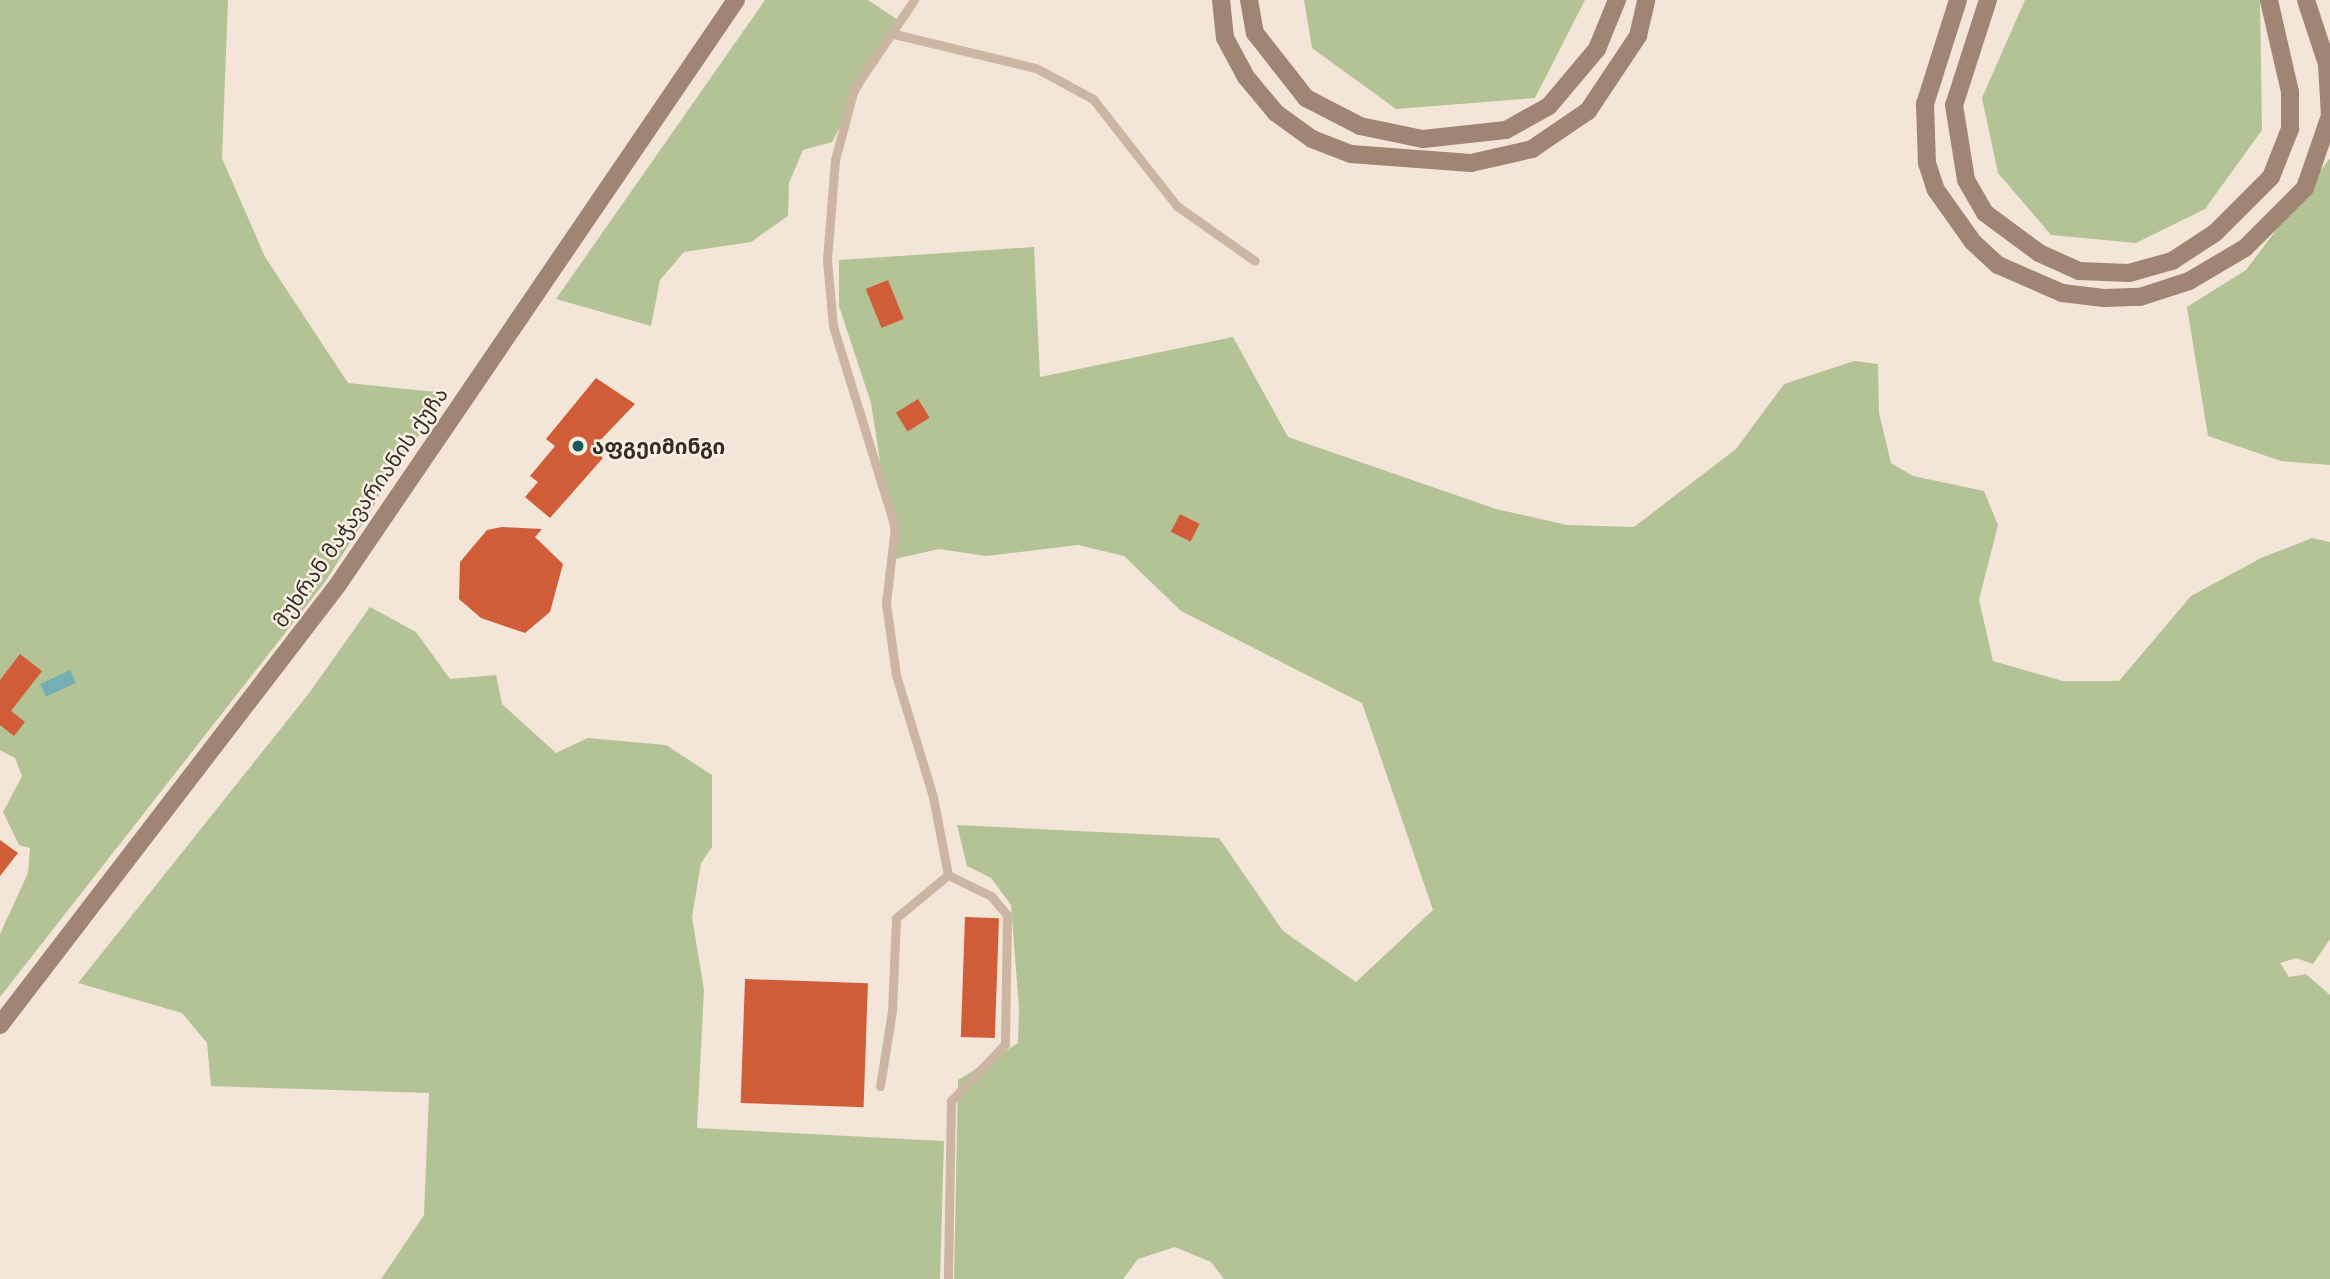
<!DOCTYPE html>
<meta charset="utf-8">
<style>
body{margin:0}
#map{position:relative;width:2330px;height:1279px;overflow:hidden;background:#f3e6d8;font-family:"Noto Sans","Noto Sans Georgian",sans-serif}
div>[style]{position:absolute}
.green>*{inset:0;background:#b4c396}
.water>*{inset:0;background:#74b0b3;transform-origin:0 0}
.building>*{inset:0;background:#d15d38;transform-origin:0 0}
.service>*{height:9px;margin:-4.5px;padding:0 4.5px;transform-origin:4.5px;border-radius:4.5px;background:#ccb6a3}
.secondary>*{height:18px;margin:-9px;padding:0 9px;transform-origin:9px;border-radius:9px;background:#a08474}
.dots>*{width:19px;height:19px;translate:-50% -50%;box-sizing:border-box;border:4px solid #fbf0e4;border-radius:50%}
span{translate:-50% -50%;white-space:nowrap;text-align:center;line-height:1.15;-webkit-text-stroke:5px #fbf0e4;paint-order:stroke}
.poi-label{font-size:21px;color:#362b25;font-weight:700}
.left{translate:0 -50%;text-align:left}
.street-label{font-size:21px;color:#362b25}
</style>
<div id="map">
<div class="green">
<div style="clip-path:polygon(0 0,228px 0,222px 158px,265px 257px,348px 383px,446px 393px,325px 582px,0 997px,0 934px,28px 873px,30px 848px,19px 845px,3px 812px,22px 776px,15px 758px,0 750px)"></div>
<div style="clip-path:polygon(765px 0,868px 0,898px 20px,832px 142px,803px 150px,789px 183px,788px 216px,751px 242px,684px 252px,660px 280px,651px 326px,556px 299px)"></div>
<div style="clip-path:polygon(1304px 0,1585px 0,1535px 98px,1396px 109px,1312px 48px)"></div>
<div style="clip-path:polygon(2025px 0,2260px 0,2262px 130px,2205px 209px,2136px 243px,2051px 235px,1998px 173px,1982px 98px)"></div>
<div style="clip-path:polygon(2330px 158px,2330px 465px,2281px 461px,2208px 436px,2187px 307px,2246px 270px)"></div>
<div style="clip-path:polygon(1034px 247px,1040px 377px,1233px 337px,1288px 437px,1496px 509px,1567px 525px,1634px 527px,1736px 449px,1784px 384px,1854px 361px,1878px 364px,1879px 413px,1891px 463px,1913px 476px,1984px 491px,1998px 525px,1979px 600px,1993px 661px,2063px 681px,2119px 681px,2191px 596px,2261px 558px,2312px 538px,2330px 542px,2330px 939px,2313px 964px,2296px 958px,2280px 963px,2289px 977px,2306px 974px,2330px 995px,2330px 1279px,1224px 1279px,1211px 1262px,1175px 1247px,1138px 1259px,1123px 1279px,954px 1279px,958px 1080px,1018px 1043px,1019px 1009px,1011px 905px,991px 878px,967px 866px,957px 825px,1219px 838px,1283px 931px,1356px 982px,1433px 910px,1362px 703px,1181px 611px,1124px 556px,1078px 545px,986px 556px,939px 549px,895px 559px,871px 403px,839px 306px,839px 260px)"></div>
<div style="clip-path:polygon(370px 607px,416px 632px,450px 679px,496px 675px,502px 704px,556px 753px,588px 738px,666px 745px,712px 775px,712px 847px,701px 863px,692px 917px,704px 990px,697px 1128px,944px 1141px,940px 1279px,381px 1279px,424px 1215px,429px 1093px,211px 1086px,207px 1043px,182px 1013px,78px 983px,310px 692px)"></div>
</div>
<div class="water">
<div style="left:70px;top:670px;width:14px;height:33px;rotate:65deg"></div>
</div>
<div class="building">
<div style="left:888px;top:280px;width:42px;height:24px;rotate:68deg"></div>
<div style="clip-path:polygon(596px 378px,635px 404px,592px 449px,603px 458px,550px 518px,525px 497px,538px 482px,530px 476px,555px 446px,546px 439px)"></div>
<div style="left:918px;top:399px;width:22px;height:26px;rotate:58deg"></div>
<div style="left:1180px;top:514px;width:22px;height:20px;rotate:27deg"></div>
<div style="clip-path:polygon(502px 527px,542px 529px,535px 537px,563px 564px,550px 612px,525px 633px,481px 618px,459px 599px,460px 562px,487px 530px)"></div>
<div style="clip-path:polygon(20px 654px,42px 671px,11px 711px,25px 722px,14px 736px,0 725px,0 680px)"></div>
<div style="clip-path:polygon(0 840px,18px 853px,0 876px)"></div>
<div style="left:965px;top:917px;width:34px;height:120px;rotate:2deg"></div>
<div style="left:745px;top:979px;width:123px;height:124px;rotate:2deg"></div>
</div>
<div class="service">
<div style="left:914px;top:0;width:107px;rotate:124deg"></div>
<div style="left:854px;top:89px;width:73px;rotate:105deg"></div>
<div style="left:835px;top:160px;width:100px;rotate:94.6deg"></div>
<div style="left:827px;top:260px;width:66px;rotate:84.8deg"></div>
<div style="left:833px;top:326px;width:210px;rotate:72.9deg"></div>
<div style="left:895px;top:527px;width:77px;rotate:96.8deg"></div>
<div style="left:886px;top:603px;width:73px;rotate:82.1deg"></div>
<div style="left:896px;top:675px;width:127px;rotate:73.1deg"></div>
<div style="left:933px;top:797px;width:79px;rotate:79.1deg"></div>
<div style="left:894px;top:34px;width:146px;rotate:13.5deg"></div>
<div style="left:1036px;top:68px;width:65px;rotate:28.5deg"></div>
<div style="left:1093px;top:99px;width:136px;rotate:51.9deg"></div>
<div style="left:1177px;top:206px;width:95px;rotate:35.2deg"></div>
<div style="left:948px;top:875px;width:48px;rotate:26deg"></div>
<div style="left:991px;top:896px;width:25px;rotate:50deg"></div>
<div style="left:1007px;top:915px;width:129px;rotate:90.9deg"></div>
<div style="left:1005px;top:1044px;width:79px;rotate:133.5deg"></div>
<div style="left:951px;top:1101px;width:178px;rotate:91deg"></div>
<div style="left:880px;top:1086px;width:76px;rotate:-80.9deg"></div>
<div style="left:892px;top:1011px;width:93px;rotate:-87.5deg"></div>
<div style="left:896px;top:918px;width:67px;rotate:-39.6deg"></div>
</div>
<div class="secondary">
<div style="left:1221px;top:0;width:38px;rotate:84deg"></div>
<div style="left:1225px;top:38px;width:44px;rotate:61.7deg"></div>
<div style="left:1246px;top:77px;width:47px;rotate:50.2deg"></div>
<div style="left:1276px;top:113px;width:44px;rotate:35.8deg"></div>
<div style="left:1312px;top:139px;width:42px;rotate:21deg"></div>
<div style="left:1351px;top:154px;width:120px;rotate:4.3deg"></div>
<div style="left:1471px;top:163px;width:63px;rotate:-12.9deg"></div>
<div style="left:1532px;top:149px;width:68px;rotate:-34.2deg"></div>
<div style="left:1588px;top:111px;width:90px;rotate:-56.3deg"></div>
<div style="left:1638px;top:36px;width:37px;rotate:-77deg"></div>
<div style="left:1249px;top:0;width:34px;rotate:80deg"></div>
<div style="left:1255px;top:33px;width:83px;rotate:51.9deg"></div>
<div style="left:1306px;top:98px;width:61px;rotate:27.4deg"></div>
<div style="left:1360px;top:126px;width:64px;rotate:11.7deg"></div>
<div style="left:1423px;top:139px;width:83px;rotate:-6.2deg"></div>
<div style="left:1506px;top:130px;width:49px;rotate:-29.2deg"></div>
<div style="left:1549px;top:106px;width:75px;rotate:-49.9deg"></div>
<div style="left:1597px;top:49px;width:53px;rotate:-67.8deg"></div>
<div style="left:1958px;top:0;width:109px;rotate:107.6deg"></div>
<div style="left:1925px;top:104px;width:59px;rotate:88.1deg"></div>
<div style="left:1927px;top:163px;width:28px;rotate:72deg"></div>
<div style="left:1936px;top:190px;width:64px;rotate:54.6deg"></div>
<div style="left:1973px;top:242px;width:34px;rotate:43deg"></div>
<div style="left:1998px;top:265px;width:70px;rotate:23.6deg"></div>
<div style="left:2062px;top:293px;width:42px;rotate:6.8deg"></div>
<div style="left:2104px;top:298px;width:36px;rotate:-2deg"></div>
<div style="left:2140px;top:297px;width:52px;rotate:-18.1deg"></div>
<div style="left:2189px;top:281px;width:65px;rotate:-30.5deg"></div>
<div style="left:2245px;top:248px;width:85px;rotate:-45deg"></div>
<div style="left:2305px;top:188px;width:76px;rotate:-70.9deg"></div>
<div style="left:2330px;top:116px;width:52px;rotate:-93.3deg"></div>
<div style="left:2327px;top:64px;width:67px;rotate:-108.2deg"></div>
<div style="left:1988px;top:0;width:110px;rotate:107.9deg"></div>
<div style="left:1954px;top:105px;width:76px;rotate:80.9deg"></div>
<div style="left:1966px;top:180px;width:38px;rotate:60deg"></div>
<div style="left:1985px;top:213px;width:67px;rotate:36.5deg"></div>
<div style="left:2039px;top:253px;width:44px;rotate:24.2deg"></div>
<div style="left:2079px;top:271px;width:50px;rotate:2.3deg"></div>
<div style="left:2129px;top:273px;width:45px;rotate:-15.6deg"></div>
<div style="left:2172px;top:261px;width:51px;rotate:-33.1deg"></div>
<div style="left:2215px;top:233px;width:79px;rotate:-45deg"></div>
<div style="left:2271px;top:177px;width:52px;rotate:-68.4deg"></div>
<div style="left:2290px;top:129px;width:37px;rotate:-90deg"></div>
<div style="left:2290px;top:92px;width:94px;rotate:-102.9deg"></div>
<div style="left:0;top:1025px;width:553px;rotate:-52.49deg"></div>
<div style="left:337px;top:586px;width:709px;rotate:-55.75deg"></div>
</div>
<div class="dots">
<div style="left:578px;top:446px;background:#18575b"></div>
</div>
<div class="poi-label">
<span class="left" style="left:592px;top:446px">აფგეიმინგი</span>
</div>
<div class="street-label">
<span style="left:360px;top:507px;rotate:-55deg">მუხრან მაჭავარიანის ქუჩა</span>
</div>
</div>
